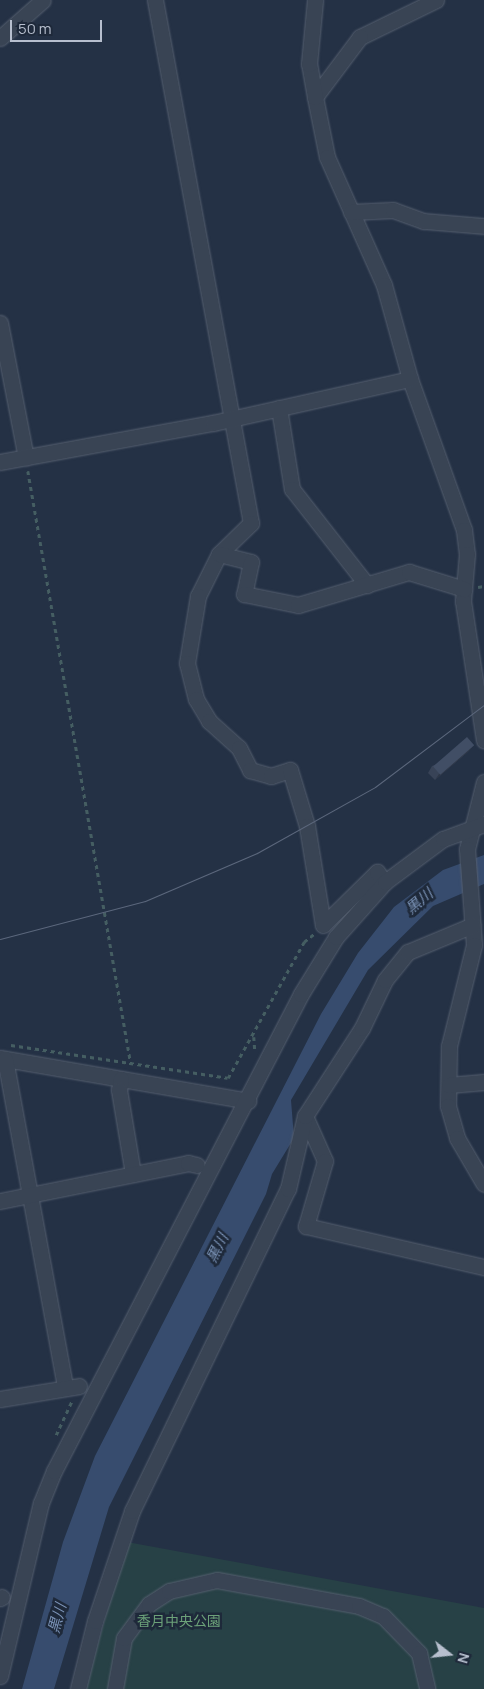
<!DOCTYPE html>
<meta charset="utf-8">
<style>
body{margin:0}
#map{position:relative;width:484px;height:1689px;overflow:hidden;background:#243145;font-family:Manrope,"Noto Sans JP",sans-serif}
div>[style]{position:absolute}
.green>*{inset:0;background:#274146}
.water>*{inset:0;background:#374c6e}
.path>*{height:2.5px;margin-top:-1.25px;transform-origin:0;background:repeating-linear-gradient(90deg,#455e62 0 4px,transparent 0 8px)}
.roads{filter:drop-shadow(0 0 1px #555f6f) drop-shadow(0 0 1px #555f6f)}
.minor>*{height:15px;margin:-7.5px;padding:0 7.5px;transform-origin:7.5px;border-radius:7.5px;background:#394454}
.tram>*{height:1px;margin:-0.5px;padding:0 0.5px;transform-origin:0.5px;border-radius:0.5px;background:#5b677c}
.wall>*{inset:0;background:#384357}
.shaded-wall>*{inset:0;background:#2e3747}
.building>*{inset:0;background:#414e65;transform-origin:0 0}
span{translate:-50% -50%;white-space:nowrap;text-align:center;line-height:1.15;-webkit-text-stroke:5px #1e293a;paint-order:stroke}
.park-label{font-size:14px;color:#6ca179}
.water-label{font-size:15px;color:#7c94b8;font-style:italic}
.north{position:absolute;left:424px;top:1629px;width:50px;height:50px;-webkit-text-stroke:4px #1e293a;paint-order:stroke;rotate:106deg;font-size:14px;font-weight:700;line-height:20px;text-align:center;color:#b7bfce}
.north::after{content:'';display:block;margin:auto;width:18px;height:22px;background:#b7bfce;clip-path:polygon(50% 0,100% 100%,50% 72%,0 100%)}
.scale{position:absolute;left:10px;top:20px;width:92px;height:22px;box-sizing:border-box;border:2px solid #b7bfce;border-top:0;padding-left:6px;font-size:15px;line-height:18px;white-space:nowrap;color:#b7bfce;-webkit-text-stroke:4px #1e293a;paint-order:stroke}
</style>
<div id="map">
<div class="green">
<div style="clip-path:polygon(127px 1542px,484px 1608px,484px 1689px,85px 1689px)"></div>
</div>
<div class="water">
<div style="clip-path:polygon(484px 855px,484px 884px,433px 906px,368px 970px,291px 1100px,294px 1138px,272px 1174px,266px 1194px,109px 1507px,54px 1689px,22px 1689px,63px 1542px,95px 1456px,321px 1014px,358px 953px,394px 907px,443px 870px)"></div>
</div>
<div class="path">
<div style="left:28px;top:471px;width:602px;rotate:80.15deg"></div>
<div style="left:478px;top:587px;width:6px;rotate:-9deg"></div>
<div style="left:254px;top:1037px;width:15px;rotate:86deg"></div>
<div style="left:11px;top:1045px;width:219px;rotate:8.6deg"></div>
<div style="left:228px;top:1078px;width:156px;rotate:-60.8deg"></div>
<div style="left:304px;top:942px;width:14px;rotate:-39deg"></div>
<div style="left:56px;top:1435px;width:38px;rotate:-65deg"></div>
</div>
<div class="roads">
<div class="minor">
<div style="left:155px;top:0;width:532px;rotate:79.6deg"></div>
<div style="left:251px;top:523px;width:45px;rotate:135.9deg"></div>
<div style="left:219px;top:554px;width:47px;rotate:116.6deg"></div>
<div style="left:198px;top:596px;width:68px;rotate:99.3deg"></div>
<div style="left:187px;top:663px;width:37px;rotate:76deg"></div>
<div style="left:196px;top:699px;width:26px;rotate:59deg"></div>
<div style="left:209px;top:721px;width:40px;rotate:42deg"></div>
<div style="left:239px;top:748px;width:25px;rotate:63deg"></div>
<div style="left:250px;top:770px;width:22px;rotate:16deg"></div>
<div style="left:271px;top:776px;width:20px;rotate:-18deg"></div>
<div style="left:290px;top:770px;width:59px;rotate:73.1deg"></div>
<div style="left:307px;top:826px;width:100px;rotate:80.8deg"></div>
<div style="left:323px;top:925px;width:76px;rotate:-44.5deg"></div>
<div style="left:377px;top:872px;width:13px;rotate:51deg"></div>
<div style="left:436px;top:0;width:85px;rotate:154deg"></div>
<div style="left:360px;top:37px;width:75px;rotate:126.9deg"></div>
<div style="left:315px;top:97px;width:61px;rotate:78.7deg"></div>
<div style="left:327px;top:157px;width:140px;rotate:66deg"></div>
<div style="left:384px;top:285px;width:98px;rotate:74.5deg"></div>
<div style="left:410px;top:379px;width:160px;rotate:70.3deg"></div>
<div style="left:464px;top:530px;width:24px;rotate:83deg"></div>
<div style="left:467px;top:554px;width:47px;rotate:94.9deg"></div>
<div style="left:463px;top:601px;width:141px;rotate:81.4deg"></div>
<div style="left:0;top:38px;width:57px;rotate:-41.5deg"></div>
<div style="left:315px;top:97px;width:34px;rotate:-100deg"></div>
<div style="left:309px;top:64px;width:64px;rotate:-84.6deg"></div>
<div style="left:351px;top:212px;width:42px;rotate:-2.7deg"></div>
<div style="left:393px;top:210px;width:33px;rotate:20deg"></div>
<div style="left:424px;top:221px;width:60px;rotate:4.8deg"></div>
<div style="left:0;top:323px;width:137px;rotate:79.1deg"></div>
<div style="left:279px;top:408px;width:82px;rotate:80.9deg"></div>
<div style="left:292px;top:489px;width:122px;rotate:52deg"></div>
<div style="left:0;top:462px;width:217px;rotate:-10.4deg"></div>
<div style="left:213px;top:423px;width:202px;rotate:-12.6deg"></div>
<div style="left:219px;top:554px;width:33px;rotate:14deg"></div>
<div style="left:251px;top:562px;width:33px;rotate:102deg"></div>
<div style="left:244px;top:594px;width:55px;rotate:11.5deg"></div>
<div style="left:298px;top:605px;width:116px;rotate:-16.6deg"></div>
<div style="left:409px;top:572px;width:58px;rotate:17.2deg"></div>
<div style="left:484px;top:782px;width:69px;rotate:104.2deg"></div>
<div style="left:467px;top:849px;width:96px;rotate:85.8deg"></div>
<div style="left:474px;top:945px;width:104px;rotate:103.9deg"></div>
<div style="left:449px;top:1046px;width:60px;rotate:91deg"></div>
<div style="left:448px;top:1106px;width:33px;rotate:74deg"></div>
<div style="left:457px;top:1138px;width:53px;rotate:59.6deg"></div>
<div style="left:0;top:1058px;width:252px;rotate:9.8deg"></div>
<div style="left:5px;top:1059px;width:332px;rotate:79.6deg"></div>
<div style="left:121px;top:1079px;width:11px;rotate:100deg"></div>
<div style="left:119px;top:1090px;width:85px;rotate:80.5deg"></div>
<div style="left:449px;top:1085px;width:35px;rotate:-5deg"></div>
<div style="left:305px;top:1116px;width:49px;rotate:66deg"></div>
<div style="left:325px;top:1161px;width:68px;rotate:106.3deg"></div>
<div style="left:306px;top:1226px;width:183px;rotate:13deg"></div>
<div style="left:0;top:1201px;width:192px;rotate:-11.4deg"></div>
<div style="left:188px;top:1163px;width:9px;rotate:13deg"></div>
<div style="left:0;top:1399px;width:80px;rotate:-9.3deg"></div>
<div style="left:0;top:1598px;width:2px;rotate:-27deg"></div>
<div style="left:0;top:1676px;width:178px;rotate:-76.7deg"></div>
<div style="left:41px;top:1503px;width:35px;rotate:-68deg"></div>
<div style="left:54px;top:1471px;width:537px;rotate:-62.62deg"></div>
<div style="left:301px;top:994px;width:67px;rotate:-58.4deg"></div>
<div style="left:336px;top:937px;width:74px;rotate:-48.3deg"></div>
<div style="left:385px;top:882px;width:72px;rotate:-36.6deg"></div>
<div style="left:443px;top:839px;width:44px;rotate:-20.1deg"></div>
<div style="left:78px;top:1689px;width:70px;rotate:-76deg"></div>
<div style="left:95px;top:1621px;width:116px;rotate:-71.4deg"></div>
<div style="left:132px;top:1511px;width:358px;rotate:-64.2deg"></div>
<div style="left:288px;top:1189px;width:75px;rotate:-76.9deg"></div>
<div style="left:305px;top:1116px;width:105px;rotate:-57.1deg"></div>
<div style="left:362px;top:1028px;width:53px;rotate:-64.4deg"></div>
<div style="left:385px;top:980px;width:36px;rotate:-51deg"></div>
<div style="left:408px;top:952px;width:70px;rotate:-22.6deg"></div>
<div style="left:115px;top:1689px;width:52px;rotate:-80deg"></div>
<div style="left:124px;top:1638px;width:42px;rotate:-53.7deg"></div>
<div style="left:149px;top:1604px;width:24px;rotate:-33deg"></div>
<div style="left:169px;top:1591px;width:49px;rotate:-12.9deg"></div>
<div style="left:217px;top:1580px;width:144px;rotate:10.4deg"></div>
<div style="left:359px;top:1606px;width:26px;rotate:23deg"></div>
<div style="left:383px;top:1616px;width:52px;rotate:45.8deg"></div>
<div style="left:419px;top:1653px;width:37px;rotate:77deg"></div>
</div>
</div>
<div class="tram">
<div style="left:0;top:939px;width:150px;rotate:-14.7deg"></div>
<div style="left:145px;top:901px;width:122px;rotate:-23.2deg"></div>
<div style="left:257px;top:853px;width:135px;rotate:-29.2deg"></div>
<div style="left:375px;top:787px;width:136px;rotate:-37deg"></div>
</div>
<div class="wall">
<div style="clip-path:polygon(469px 751px,435px 780px,428px 773px,432px 766px)"></div>
</div>
<div class="shaded-wall">
<div style="clip-path:polygon(474px 745px,469px 751px,435px 780px,439px 774px)"></div>
</div>
<div class="building">
<div style="left:467px;top:737px;width:11px;height:45px;rotate:49deg"></div>
</div>
<div class="park-label">
<span style="left:179px;top:1621px">香月中央公園</span>
</div>
<div class="water-label">
<span style="left:419px;top:901px;rotate:-40deg">黒川</span>
<span style="left:217px;top:1248px;rotate:-63deg">黒川</span>
<span style="left:57px;top:1618px;rotate:-75deg">黒川</span>
</div>
<div class="north">N</div>
<div class="scale">50 m</div>
</div>
